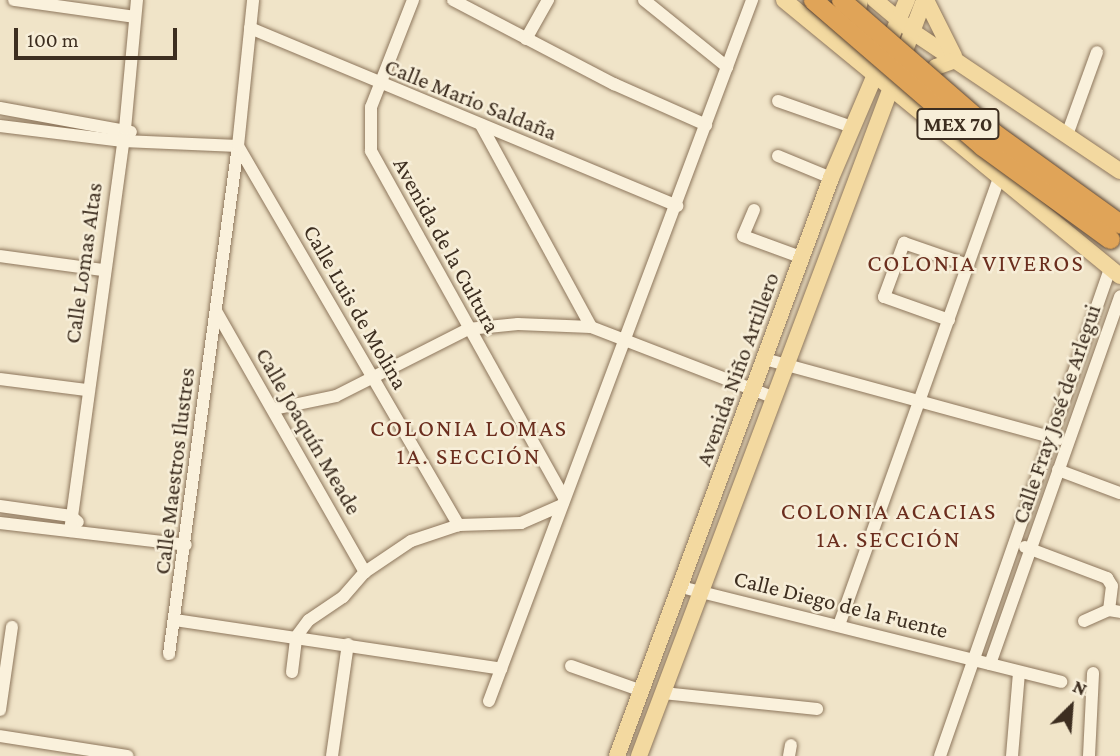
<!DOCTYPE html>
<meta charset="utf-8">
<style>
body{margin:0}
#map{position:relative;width:1120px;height:756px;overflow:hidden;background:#f0e4c8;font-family:"Crimson Pro",serif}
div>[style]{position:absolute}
.roads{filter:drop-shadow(0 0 2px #8d765c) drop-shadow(0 0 2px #8d765c)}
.minor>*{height:12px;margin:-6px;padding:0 6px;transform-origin:6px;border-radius:6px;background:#faf1dc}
.major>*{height:16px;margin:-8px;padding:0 8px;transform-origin:8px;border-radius:8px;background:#f3d9a0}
.bridges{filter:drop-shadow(0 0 2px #5b4430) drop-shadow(0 0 2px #5b4430)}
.highway-bridge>*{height:19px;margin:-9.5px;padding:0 9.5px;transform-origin:9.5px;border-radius:9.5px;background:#e0a458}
span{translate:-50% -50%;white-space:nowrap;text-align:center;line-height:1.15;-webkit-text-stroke:5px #f7eed8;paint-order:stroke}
.shield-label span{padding:2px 5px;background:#f7eed8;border:2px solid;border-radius:5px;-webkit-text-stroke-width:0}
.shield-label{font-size:21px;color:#3d2e20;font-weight:700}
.street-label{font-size:23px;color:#3d2e20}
.neighbourhood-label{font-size:24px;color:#6b2e1e;letter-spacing:2px}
.north{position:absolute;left:1036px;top:672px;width:70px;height:70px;-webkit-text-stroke:5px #f7eed8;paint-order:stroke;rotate:25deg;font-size:19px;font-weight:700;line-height:28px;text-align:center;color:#3d2e20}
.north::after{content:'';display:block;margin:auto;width:24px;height:32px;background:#3d2e20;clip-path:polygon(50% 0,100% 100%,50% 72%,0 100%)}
.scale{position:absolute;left:14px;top:28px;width:163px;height:32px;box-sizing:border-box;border:4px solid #3d2e20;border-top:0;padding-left:9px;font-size:21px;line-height:24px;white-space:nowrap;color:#3d2e20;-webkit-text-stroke:5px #f7eed8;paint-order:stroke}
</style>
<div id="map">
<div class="roads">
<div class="minor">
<div style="left:14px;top:0;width:122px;rotate:8deg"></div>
<div style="left:413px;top:0;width:115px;rotate:111.4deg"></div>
<div style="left:371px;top:107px;width:44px;rotate:90deg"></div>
<div style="left:371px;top:151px;width:397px;rotate:60.9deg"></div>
<div style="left:453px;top:0;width:182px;rotate:27.6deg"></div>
<div style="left:614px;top:84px;width:101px;rotate:24deg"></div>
<div style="left:644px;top:0;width:107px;rotate:38.9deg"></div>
<div style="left:250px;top:28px;width:463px;rotate:22.6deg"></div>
<div style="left:526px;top:39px;width:45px;rotate:-60.6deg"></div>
<div style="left:778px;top:101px;width:78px;rotate:19.4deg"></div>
<div style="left:0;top:108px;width:133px;rotate:10.4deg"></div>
<div style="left:481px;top:125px;width:230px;rotate:61.4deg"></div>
<div style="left:0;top:126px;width:124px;rotate:7deg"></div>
<div style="left:123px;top:141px;width:115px;rotate:2.5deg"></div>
<div style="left:238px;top:146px;width:439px;rotate:59.8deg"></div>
<div style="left:1067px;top:135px;width:88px;rotate:-70.1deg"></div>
<div style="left:778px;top:156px;width:57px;rotate:22.5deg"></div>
<div style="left:754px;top:210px;width:28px;rotate:113deg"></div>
<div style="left:743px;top:236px;width:64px;rotate:20.1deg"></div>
<div style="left:0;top:256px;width:103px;rotate:7.8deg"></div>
<div style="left:216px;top:311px;width:301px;rotate:60.3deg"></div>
<div style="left:949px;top:320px;width:69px;rotate:-160.5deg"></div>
<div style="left:884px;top:297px;width:58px;rotate:-69.7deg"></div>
<div style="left:904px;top:243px;width:68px;rotate:19deg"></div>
<div style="left:765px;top:359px;width:304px;rotate:15.3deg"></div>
<div style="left:0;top:379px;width:87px;rotate:7.3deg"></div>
<div style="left:274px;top:409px;width:63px;rotate:-11.8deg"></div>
<div style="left:336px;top:396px;width:148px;rotate:-26.9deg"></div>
<div style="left:468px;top:329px;width:50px;rotate:-5.7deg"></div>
<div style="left:518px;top:324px;width:73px;rotate:2.4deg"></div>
<div style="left:591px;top:327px;width:194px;rotate:21.1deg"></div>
<div style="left:1058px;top:470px;width:66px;rotate:20.4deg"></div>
<div style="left:0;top:506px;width:72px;rotate:8deg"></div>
<div style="left:71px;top:516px;width:9px;rotate:41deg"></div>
<div style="left:0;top:523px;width:187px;rotate:6.7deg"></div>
<div style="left:70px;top:531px;width:406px;rotate:-82.2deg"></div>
<div style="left:125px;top:129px;width:130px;rotate:-84.7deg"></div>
<div style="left:1025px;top:547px;width:88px;rotate:20.7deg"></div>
<div style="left:1107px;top:578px;width:9px;rotate:58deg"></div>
<div style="left:1112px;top:586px;width:24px;rotate:97deg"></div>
<div style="left:681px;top:587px;width:392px;rotate:14deg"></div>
<div style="left:175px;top:620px;width:330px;rotate:8.5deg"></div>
<div style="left:1084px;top:621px;width:27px;rotate:-24deg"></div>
<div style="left:1109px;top:610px;width:11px;rotate:10deg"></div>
<div style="left:839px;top:625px;width:473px;rotate:-70.3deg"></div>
<div style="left:169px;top:654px;width:513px;rotate:-82.27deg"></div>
<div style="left:238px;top:146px;width:147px;rotate:-84.1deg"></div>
<div style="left:990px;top:664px;width:390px;rotate:-70.5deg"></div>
<div style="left:571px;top:666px;width:75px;rotate:19.4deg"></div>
<div style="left:292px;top:672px;width:35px;rotate:-83deg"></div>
<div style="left:296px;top:637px;width:21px;rotate:-53deg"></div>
<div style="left:309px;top:620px;width:41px;rotate:-34.1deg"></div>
<div style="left:343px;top:597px;width:33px;rotate:-49deg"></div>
<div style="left:365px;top:572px;width:55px;rotate:-34deg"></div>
<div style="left:411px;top:541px;width:51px;rotate:-18.4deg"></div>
<div style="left:459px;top:525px;width:62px;rotate:-1.8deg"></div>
<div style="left:521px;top:523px;width:45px;rotate:-23.7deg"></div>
<div style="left:663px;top:693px;width:155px;rotate:5.9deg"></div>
<div style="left:489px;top:701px;width:749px;rotate:-69.43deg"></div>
<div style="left:0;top:710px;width:84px;rotate:-81.8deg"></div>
<div style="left:0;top:736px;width:129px;rotate:8.9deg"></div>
<div style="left:332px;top:756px;width:113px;rotate:-81.9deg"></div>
<div style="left:789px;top:756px;width:11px;rotate:-80deg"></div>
<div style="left:940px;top:756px;width:516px;rotate:-70.76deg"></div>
<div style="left:1012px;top:756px;width:84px;rotate:-85.2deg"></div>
<div style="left:1089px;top:756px;width:83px;rotate:-87.2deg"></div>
</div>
<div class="major">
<div style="left:784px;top:0;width:435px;rotate:39.4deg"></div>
<div style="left:875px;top:0;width:50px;rotate:40.1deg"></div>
<div style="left:913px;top:32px;width:249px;rotate:33.9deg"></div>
<div style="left:926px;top:0;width:63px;rotate:63.4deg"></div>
<div style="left:855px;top:24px;width:25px;rotate:-78deg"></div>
<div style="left:922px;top:85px;width:23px;rotate:-52deg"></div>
<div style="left:936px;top:67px;width:20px;rotate:-20deg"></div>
<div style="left:617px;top:756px;width:616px;rotate:-69.68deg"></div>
<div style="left:831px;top:178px;width:194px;rotate:-66.9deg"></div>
<div style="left:639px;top:756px;width:808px;rotate:-69.34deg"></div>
</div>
</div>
<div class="bridges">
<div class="highway-bridge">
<div style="left:813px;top:0;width:223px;rotate:40.8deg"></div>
<div style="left:982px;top:146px;width:158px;rotate:36deg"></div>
<div style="left:841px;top:0;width:203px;rotate:41deg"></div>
<div style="left:994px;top:133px;width:155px;rotate:35.8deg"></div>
</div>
</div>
<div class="shield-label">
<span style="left:958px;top:124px">MEX 70</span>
</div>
<div class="street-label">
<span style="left:471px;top:99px;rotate:22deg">Calle Mario Saldaña</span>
<span style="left:447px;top:245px;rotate:61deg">Avenida de la Cultura</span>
<span style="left:83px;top:263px;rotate:-82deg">Calle Lomas Altas</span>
<span style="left:356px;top:307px;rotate:60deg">Calle Luis de Molina</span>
<span style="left:737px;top:369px;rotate:-70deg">Avenida Niño Artillero</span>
<span style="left:1056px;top:414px;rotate:-71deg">Calle Fray José de Arlegui</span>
<span style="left:309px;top:431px;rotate:60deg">Calle Joaquín Meade</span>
<span style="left:174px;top:471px;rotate:-83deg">Calle Maestros Ilustres</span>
<span style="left:841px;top:604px;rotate:14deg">Calle Diego de la Fuente</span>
</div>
<div class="neighbourhood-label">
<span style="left:976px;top:263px">COLONIA VIVEROS</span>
<span style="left:469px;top:442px">COLONIA LOMAS<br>1A. SECCIÓN</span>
<span style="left:889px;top:525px">COLONIA ACACIAS<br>1A. SECCIÓN</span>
</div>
<div class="north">N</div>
<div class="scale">100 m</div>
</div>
